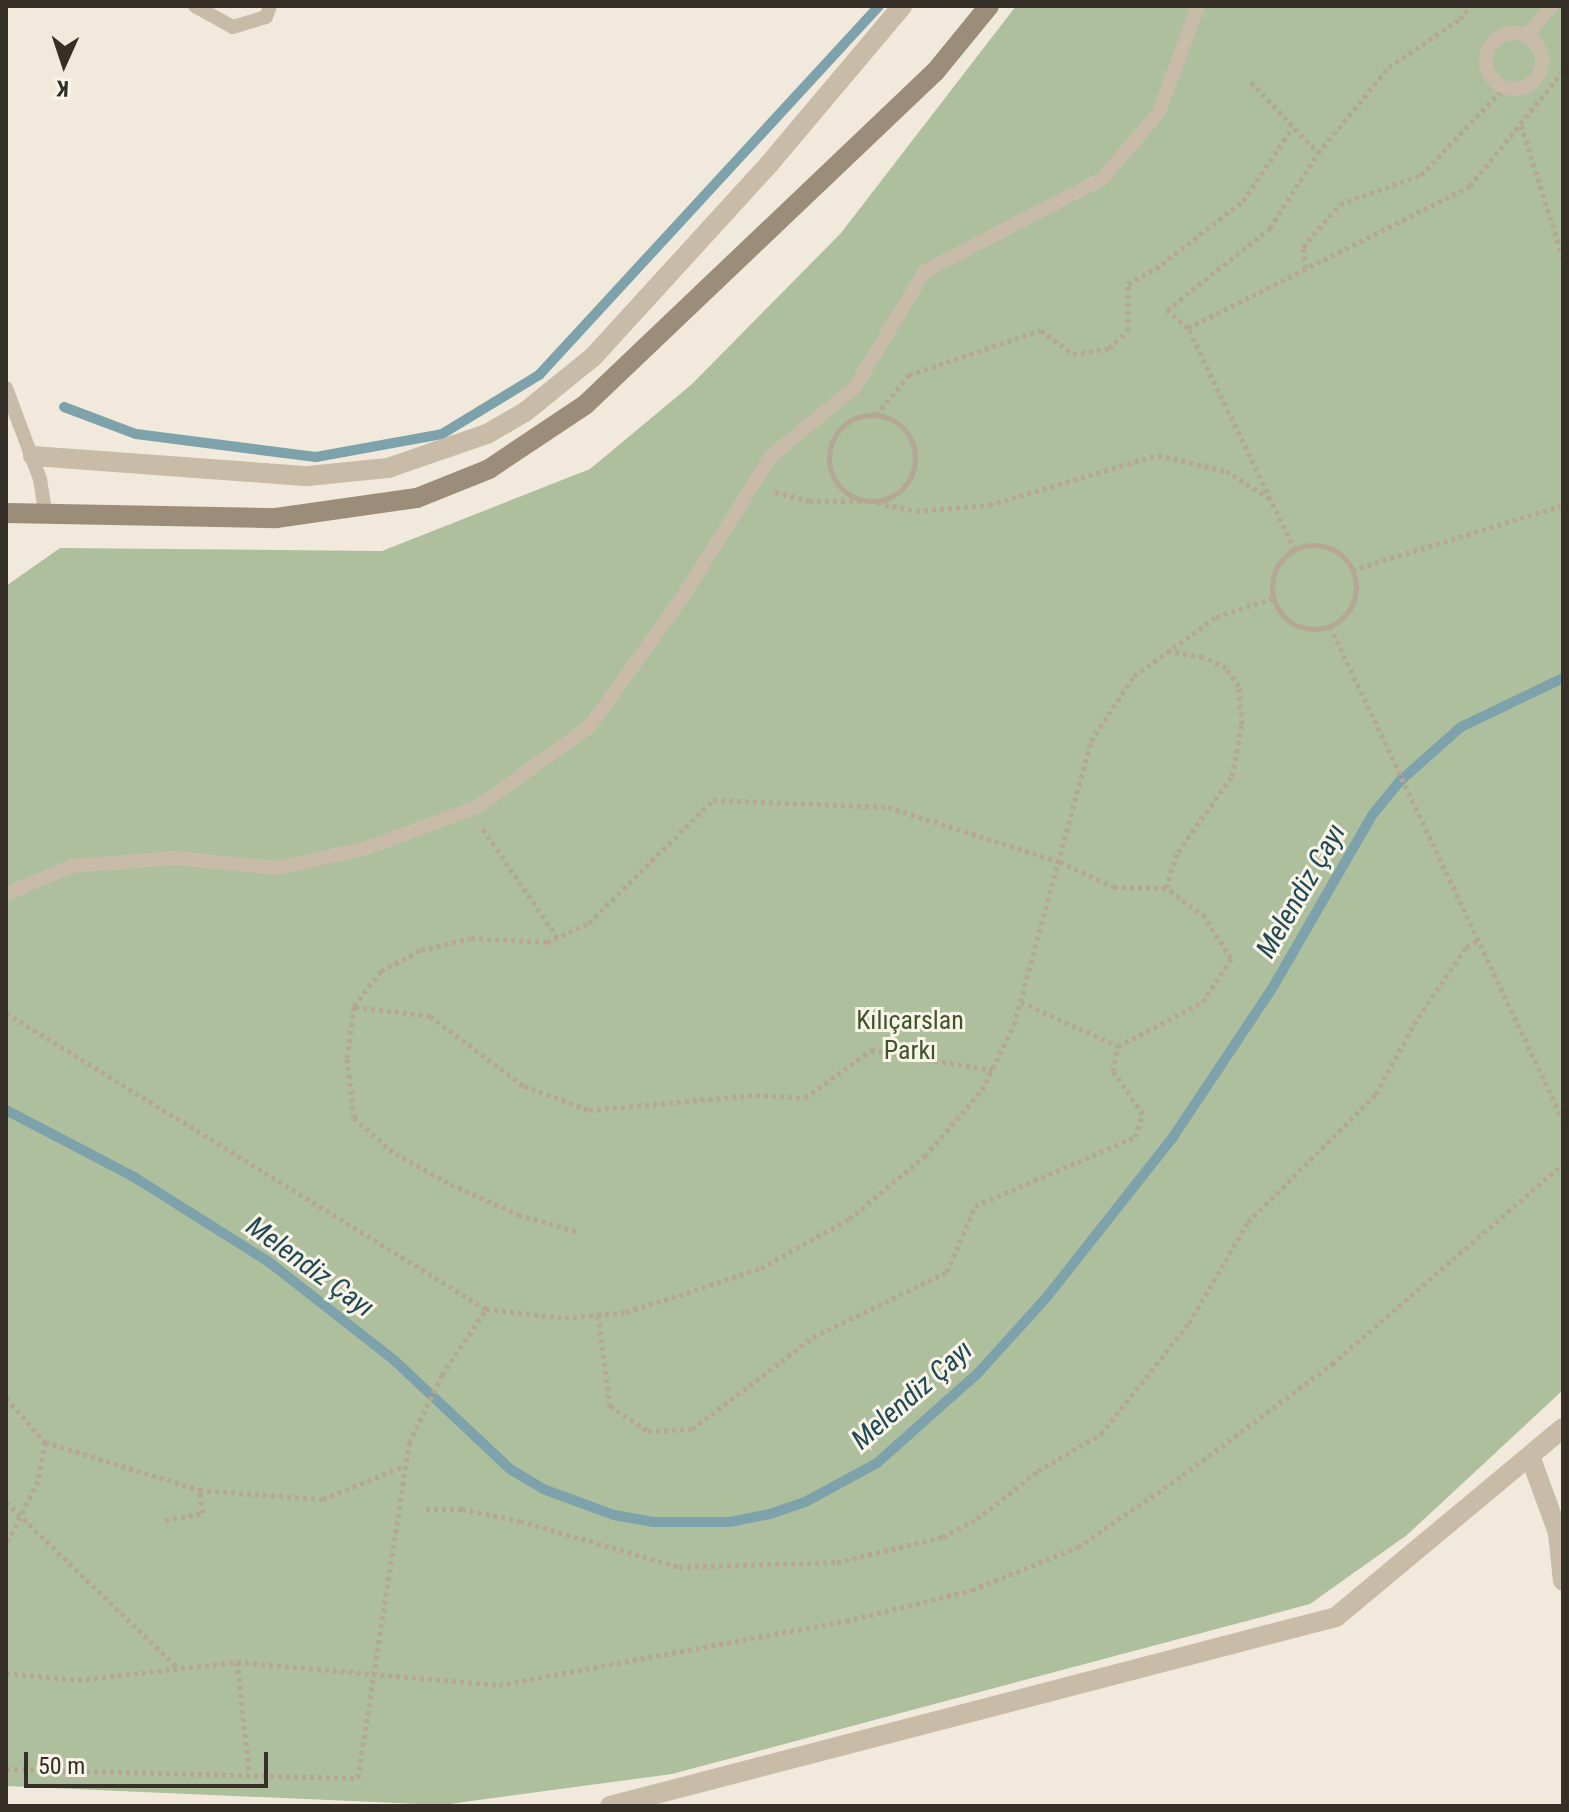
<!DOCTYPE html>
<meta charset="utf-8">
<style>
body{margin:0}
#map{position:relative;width:1569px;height:1812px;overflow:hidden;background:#f1eadc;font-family:"Roboto Condensed",sans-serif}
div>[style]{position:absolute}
.green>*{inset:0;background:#aebf9d}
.stream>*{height:10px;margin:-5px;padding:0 5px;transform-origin:5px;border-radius:5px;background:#7da2ac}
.path>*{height:5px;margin-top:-2.5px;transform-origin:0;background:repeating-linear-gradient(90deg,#b4a793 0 4px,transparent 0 8px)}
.path>.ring{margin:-2.5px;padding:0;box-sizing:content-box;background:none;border:5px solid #b4a793;border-radius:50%}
.lane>*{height:14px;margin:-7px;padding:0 7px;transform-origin:7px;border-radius:7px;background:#c8bca9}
.lane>.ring{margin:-7px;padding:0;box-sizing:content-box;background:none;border:14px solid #c8bca9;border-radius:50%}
.street>*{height:20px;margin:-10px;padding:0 10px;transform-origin:10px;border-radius:10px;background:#c8bca9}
.secondary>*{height:20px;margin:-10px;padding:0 10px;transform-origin:10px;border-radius:10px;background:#9c8c7a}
span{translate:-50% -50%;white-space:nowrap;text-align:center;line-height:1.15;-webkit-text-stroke:6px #f9f4e8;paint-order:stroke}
.park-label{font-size:26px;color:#3f532d}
.water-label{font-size:28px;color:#204955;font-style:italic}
.frame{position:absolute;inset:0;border:8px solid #362f28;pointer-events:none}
.north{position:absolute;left:24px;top:24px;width:80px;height:80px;-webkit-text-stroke:6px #f9f4e8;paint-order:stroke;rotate:183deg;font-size:22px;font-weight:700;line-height:32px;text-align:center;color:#362f28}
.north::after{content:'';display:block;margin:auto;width:28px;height:36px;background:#362f28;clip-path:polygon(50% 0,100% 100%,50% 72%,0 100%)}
.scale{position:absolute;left:24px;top:1752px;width:244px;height:36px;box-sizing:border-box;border:4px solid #362f28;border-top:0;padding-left:10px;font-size:24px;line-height:28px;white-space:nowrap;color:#362f28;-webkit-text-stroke:6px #f9f4e8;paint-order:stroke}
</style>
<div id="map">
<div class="green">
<div style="clip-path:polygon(1016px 6px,1563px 6px,1563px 1390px,1407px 1535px,1310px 1604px,672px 1774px,442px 1805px,6px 1786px,6px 586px,60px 548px,382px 551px,590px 469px,691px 385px,841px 233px)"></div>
</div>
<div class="stream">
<div style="left:64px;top:407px;width:77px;rotate:20.6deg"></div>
<div style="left:136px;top:434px;width:181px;rotate:7.3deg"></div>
<div style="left:316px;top:457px;width:128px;rotate:-10.3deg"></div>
<div style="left:442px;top:434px;width:114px;rotate:-31.3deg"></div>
<div style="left:539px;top:375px;width:502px;rotate:-47.34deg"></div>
<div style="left:6px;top:1110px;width:144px;rotate:27.6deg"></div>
<div style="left:134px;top:1177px;width:160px;rotate:32.2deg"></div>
<div style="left:269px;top:1262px;width:159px;rotate:38.1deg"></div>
<div style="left:394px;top:1360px;width:159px;rotate:43.2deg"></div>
<div style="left:510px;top:1469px;width:39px;rotate:31deg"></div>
<div style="left:543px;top:1489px;width:76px;rotate:20.1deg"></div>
<div style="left:614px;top:1515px;width:39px;rotate:10deg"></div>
<div style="left:652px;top:1522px;width:78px"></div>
<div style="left:730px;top:1522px;width:41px;rotate:-11.3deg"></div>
<div style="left:770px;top:1514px;width:39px;rotate:-19deg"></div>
<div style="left:807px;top:1501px;width:80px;rotate:-28.5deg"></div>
<div style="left:877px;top:1463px;width:135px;rotate:-41.7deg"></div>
<div style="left:978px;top:1373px;width:101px;rotate:-47.8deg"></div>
<div style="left:1046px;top:1298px;width:205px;rotate:-51.7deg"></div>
<div style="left:1173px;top:1137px;width:180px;rotate:-56.3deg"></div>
<div style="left:1273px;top:987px;width:200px;rotate:-60deg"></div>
<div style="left:1373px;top:814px;width:43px;rotate:-50.7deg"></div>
<div style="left:1400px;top:781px;width:81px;rotate:-41.5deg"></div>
<div style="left:1461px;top:727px;width:113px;rotate:-25.7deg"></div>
</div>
<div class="path">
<div style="left:1251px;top:82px;width:98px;rotate:46.7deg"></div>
<div style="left:1521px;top:125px;width:139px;rotate:72.5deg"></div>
<div style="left:1306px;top:268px;width:21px;rotate:-98deg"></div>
<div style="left:1303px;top:247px;width:57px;rotate:-49.3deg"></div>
<div style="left:1340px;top:204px;width:86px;rotate:-19.7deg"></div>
<div style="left:1421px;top:175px;width:122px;rotate:-46.3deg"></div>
<div style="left:1188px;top:328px;width:316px;rotate:-26.7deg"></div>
<div style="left:1470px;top:186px;width:148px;rotate:-51deg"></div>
<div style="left:876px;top:415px;width:52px;rotate:-50.5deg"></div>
<div style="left:909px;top:375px;width:139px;rotate:-18.8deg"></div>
<div style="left:1041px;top:330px;width:40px;rotate:37deg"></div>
<div style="left:1073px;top:354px;width:36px;rotate:-9deg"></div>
<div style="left:1109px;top:348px;width:26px;rotate:-43deg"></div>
<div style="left:1128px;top:330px;width:46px;rotate:-90deg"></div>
<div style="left:1128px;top:284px;width:39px;rotate:-30deg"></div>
<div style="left:1162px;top:264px;width:103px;rotate:-37.9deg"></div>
<div style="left:1243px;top:201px;width:89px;rotate:-56deg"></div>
<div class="ring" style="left:829px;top:415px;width:81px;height:81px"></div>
<div style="left:775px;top:492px;width:35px;rotate:15deg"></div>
<div style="left:809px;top:501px;width:60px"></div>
<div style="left:869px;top:501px;width:48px;rotate:12deg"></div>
<div style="left:916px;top:511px;width:73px;rotate:-4.7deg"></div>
<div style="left:989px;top:505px;width:176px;rotate:-16.5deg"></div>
<div style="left:1158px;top:455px;width:70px;rotate:13.2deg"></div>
<div style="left:1226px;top:471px;width:51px;rotate:32.1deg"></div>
<div class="ring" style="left:1272px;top:545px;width:79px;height:79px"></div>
<div style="left:1295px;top:550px;width:246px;rotate:-115.7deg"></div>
<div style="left:1188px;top:328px;width:28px;rotate:-139deg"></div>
<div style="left:1167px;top:310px;width:132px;rotate:-38.5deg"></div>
<div style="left:1270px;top:228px;width:89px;rotate:-57.4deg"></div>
<div style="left:1318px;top:153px;width:112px;rotate:-50.5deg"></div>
<div style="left:1389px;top:67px;width:86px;rotate:-34.1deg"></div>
<div style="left:1460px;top:19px;width:16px;rotate:-52deg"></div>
<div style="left:1352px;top:570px;width:221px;rotate:-17.1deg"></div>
<div style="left:1330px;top:626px;width:546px;rotate:64.75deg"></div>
<div style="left:483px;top:829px;width:131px;rotate:55.6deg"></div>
<div style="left:1021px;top:1002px;width:107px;rotate:24.4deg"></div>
<div style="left:1118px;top:1046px;width:96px;rotate:-27.4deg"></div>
<div style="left:1203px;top:1002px;width:52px;rotate:-57.5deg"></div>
<div style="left:1231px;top:958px;width:49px;rotate:-122.4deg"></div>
<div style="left:1205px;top:917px;width:49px;rotate:-143.4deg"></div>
<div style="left:355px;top:1007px;width:76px;rotate:6.8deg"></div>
<div style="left:430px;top:1016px;width:117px;rotate:36.7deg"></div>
<div style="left:524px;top:1086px;width:69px;rotate:20.3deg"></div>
<div style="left:589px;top:1110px;width:168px;rotate:-5.1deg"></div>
<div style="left:756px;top:1095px;width:49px;rotate:3.5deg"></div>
<div style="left:805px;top:1098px;width:82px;rotate:-36deg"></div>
<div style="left:871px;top:1050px;width:123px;rotate:9.4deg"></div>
<div style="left:6px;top:1013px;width:564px;rotate:31.66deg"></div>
<div style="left:486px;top:1309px;width:80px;rotate:6.5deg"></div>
<div style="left:565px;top:1318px;width:61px;rotate:-5.6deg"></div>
<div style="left:626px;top:1312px;width:56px;rotate:-17.8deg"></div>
<div style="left:679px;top:1295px;width:86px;rotate:-18.2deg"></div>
<div style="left:761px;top:1268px;width:101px;rotate:-29.1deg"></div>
<div style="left:849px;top:1219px;width:99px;rotate:-39.7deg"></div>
<div style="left:925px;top:1156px;width:87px;rotate:-49.2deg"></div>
<div style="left:982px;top:1090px;width:72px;rotate:-63.8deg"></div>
<div style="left:1014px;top:1025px;width:294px;rotate:-74.8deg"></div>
<div style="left:1091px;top:741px;width:78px;rotate:-56.5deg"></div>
<div style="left:1134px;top:676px;width:101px;rotate:-35.7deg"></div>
<div style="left:1216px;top:617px;width:60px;rotate:-18.4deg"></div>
<div style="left:576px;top:1231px;width:58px;rotate:-164.1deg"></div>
<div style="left:520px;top:1215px;width:79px;rotate:-156deg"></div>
<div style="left:448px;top:1183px;width:63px;rotate:-150.6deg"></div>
<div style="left:393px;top:1152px;width:52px;rotate:-138.9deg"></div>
<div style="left:354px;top:1118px;width:60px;rotate:-96.7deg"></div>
<div style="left:347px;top:1058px;width:52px;rotate:-82.3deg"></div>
<div style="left:354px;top:1006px;width:44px;rotate:-52.4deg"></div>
<div style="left:381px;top:971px;width:45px;rotate:-27.7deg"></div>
<div style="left:421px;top:950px;width:51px;rotate:-13.5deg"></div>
<div style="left:471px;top:938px;width:76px;rotate:3deg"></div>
<div style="left:547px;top:942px;width:46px;rotate:-24.3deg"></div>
<div style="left:589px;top:923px;width:175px;rotate:-44.8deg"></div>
<div style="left:713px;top:800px;width:175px;rotate:2.3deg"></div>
<div style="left:888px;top:807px;width:181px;rotate:17.7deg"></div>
<div style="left:1060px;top:862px;width:60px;rotate:24.8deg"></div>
<div style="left:1114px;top:887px;width:52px;rotate:1.1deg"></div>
<div style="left:1166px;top:888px;width:38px;rotate:-72deg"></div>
<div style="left:1178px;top:852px;width:93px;rotate:-54.6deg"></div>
<div style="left:1232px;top:776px;width:53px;rotate:-79.1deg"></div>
<div style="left:1242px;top:724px;width:38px;rotate:-95deg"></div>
<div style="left:1239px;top:686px;width:22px;rotate:-126deg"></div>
<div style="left:1226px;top:668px;width:25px;rotate:-154deg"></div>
<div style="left:1203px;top:657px;width:34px;rotate:-170deg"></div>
<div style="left:598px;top:1315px;width:92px;rotate:82.5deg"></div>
<div style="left:610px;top:1406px;width:45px;rotate:33.3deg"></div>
<div style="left:648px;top:1431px;width:44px;rotate:-2.6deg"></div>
<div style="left:692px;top:1429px;width:152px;rotate:-37.2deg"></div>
<div style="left:813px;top:1337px;width:149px;rotate:-25.9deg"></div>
<div style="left:947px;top:1272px;width:72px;rotate:-67deg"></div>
<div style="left:975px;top:1206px;width:174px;rotate:-23.3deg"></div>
<div style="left:1135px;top:1137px;width:24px;rotate:-71deg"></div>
<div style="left:1143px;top:1114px;width:52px;rotate:-124.9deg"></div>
<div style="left:1113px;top:1071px;width:25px;rotate:-79deg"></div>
<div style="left:6px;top:1398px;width:59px;rotate:48.4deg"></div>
<div style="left:45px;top:1442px;width:40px;rotate:100deg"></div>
<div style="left:38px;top:1481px;width:72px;rotate:116.6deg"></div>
<div style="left:45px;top:1442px;width:161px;rotate:17.3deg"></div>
<div style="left:199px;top:1490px;width:124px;rotate:4.2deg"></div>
<div style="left:323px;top:1499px;width:87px;rotate:-22.2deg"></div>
<div style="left:6px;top:1502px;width:239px;rotate:44deg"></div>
<div style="left:426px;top:1509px;width:36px"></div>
<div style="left:462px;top:1509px;width:59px;rotate:11.7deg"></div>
<div style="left:520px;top:1521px;width:166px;rotate:16.1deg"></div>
<div style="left:679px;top:1567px;width:158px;rotate:-1.8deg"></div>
<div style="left:837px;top:1562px;width:109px;rotate:-13.3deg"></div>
<div style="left:943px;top:1537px;width:38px;rotate:-28deg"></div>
<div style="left:977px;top:1519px;width:78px;rotate:-38.2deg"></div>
<div style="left:1038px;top:1471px;width:73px;rotate:-30.4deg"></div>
<div style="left:1101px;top:1434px;width:142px;rotate:-51.6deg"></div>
<div style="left:1189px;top:1323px;width:117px;rotate:-59.7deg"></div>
<div style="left:1248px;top:1222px;width:181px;rotate:-45deg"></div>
<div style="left:1376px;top:1094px;width:80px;rotate:-61.5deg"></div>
<div style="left:1414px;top:1024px;width:93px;rotate:-56deg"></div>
<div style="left:1466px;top:947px;width:13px;rotate:-27deg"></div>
<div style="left:165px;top:1520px;width:39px;rotate:-10deg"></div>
<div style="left:203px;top:1513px;width:23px;rotate:-100deg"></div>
<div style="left:237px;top:1662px;width:110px;rotate:83.7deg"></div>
<div style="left:6px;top:1673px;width:72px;rotate:5.6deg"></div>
<div style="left:78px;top:1680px;width:160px;rotate:-6.5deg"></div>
<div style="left:237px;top:1662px;width:263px;rotate:5deg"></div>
<div style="left:499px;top:1685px;width:353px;rotate:-10.5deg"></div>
<div style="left:846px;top:1621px;width:130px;rotate:-13.8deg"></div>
<div style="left:972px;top:1590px;width:114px;rotate:-22.1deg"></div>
<div style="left:1078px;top:1547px;width:127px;rotate:-34.4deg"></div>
<div style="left:1183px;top:1475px;width:186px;rotate:-36.7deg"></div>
<div style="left:1332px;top:1364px;width:306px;rotate:-40.9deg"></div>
<div style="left:6px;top:1769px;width:352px;rotate:1.5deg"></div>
<div style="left:358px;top:1778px;width:339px;rotate:-81.3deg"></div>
<div style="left:409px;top:1443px;width:76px;rotate:-64.1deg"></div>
<div style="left:442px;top:1375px;width:79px;rotate:-56.3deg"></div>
</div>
<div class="lane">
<div style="left:195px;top:6px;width:43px;rotate:28.9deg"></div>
<div style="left:233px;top:27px;width:34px;rotate:-17deg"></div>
<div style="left:266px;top:17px;width:12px;rotate:-70deg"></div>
<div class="ring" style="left:1486px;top:33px;width:42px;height:42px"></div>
<div style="left:1527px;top:35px;width:38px;rotate:-50deg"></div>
<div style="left:6px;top:388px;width:97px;rotate:69.5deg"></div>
<div style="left:40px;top:479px;width:36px;rotate:81deg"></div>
<div style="left:6px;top:894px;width:72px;rotate:-23deg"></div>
<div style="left:72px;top:866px;width:104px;rotate:-4.4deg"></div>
<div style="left:176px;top:858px;width:101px;rotate:5.7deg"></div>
<div style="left:277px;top:868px;width:92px;rotate:-12.5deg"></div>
<div style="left:367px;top:848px;width:117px;rotate:-20.4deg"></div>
<div style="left:477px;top:807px;width:139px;rotate:-35.6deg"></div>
<div style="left:590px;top:726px;width:158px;rotate:-54.3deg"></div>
<div style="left:682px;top:598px;width:168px;rotate:-57.9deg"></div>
<div style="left:771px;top:456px;width:109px;rotate:-39.4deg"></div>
<div style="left:855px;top:387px;width:135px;rotate:-58.9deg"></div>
<div style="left:925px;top:271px;width:199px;rotate:-27.5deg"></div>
<div style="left:1102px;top:179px;width:88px;rotate:-49.6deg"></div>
<div style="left:1159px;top:112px;width:113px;rotate:-69.8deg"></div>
</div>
<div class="street">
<div style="left:33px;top:456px;width:276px;rotate:4.2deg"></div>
<div style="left:308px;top:476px;width:80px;rotate:-5.7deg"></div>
<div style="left:388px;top:468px;width:105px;rotate:-19deg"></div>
<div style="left:487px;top:434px;width:44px;rotate:-30.1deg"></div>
<div style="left:525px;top:412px;width:87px;rotate:-39deg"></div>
<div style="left:593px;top:357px;width:263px;rotate:-47.6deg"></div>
<div style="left:770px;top:163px;width:205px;rotate:-49.9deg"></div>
<div style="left:1530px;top:1456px;width:82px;rotate:70deg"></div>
<div style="left:1558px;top:1533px;width:48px;rotate:84.1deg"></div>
<div style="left:610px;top:1806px;width:750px;rotate:-14.59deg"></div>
<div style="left:1336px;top:1617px;width:295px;rotate:-39.8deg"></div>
</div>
<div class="secondary">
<div style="left:6px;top:513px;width:270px;rotate:1.1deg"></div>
<div style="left:276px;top:518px;width:142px;rotate:-8.1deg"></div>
<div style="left:417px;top:498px;width:78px;rotate:-21.9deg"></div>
<div style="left:489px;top:469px;width:115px;rotate:-33.7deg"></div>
<div style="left:585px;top:405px;width:483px;rotate:-43.6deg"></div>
<div style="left:935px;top:72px;width:85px;rotate:-50.7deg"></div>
</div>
<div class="park-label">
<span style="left:910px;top:1036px">Kılıçarslan<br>Parkı</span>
</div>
<div class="water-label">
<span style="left:1301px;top:891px;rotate:-60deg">Melendiz Çayı</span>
<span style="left:310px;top:1267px;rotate:36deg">Melendiz Çayı</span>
<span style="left:912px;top:1395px;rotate:-41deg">Melendiz Çayı</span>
</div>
<div class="frame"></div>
<div class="north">K</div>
<div class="scale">50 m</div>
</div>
